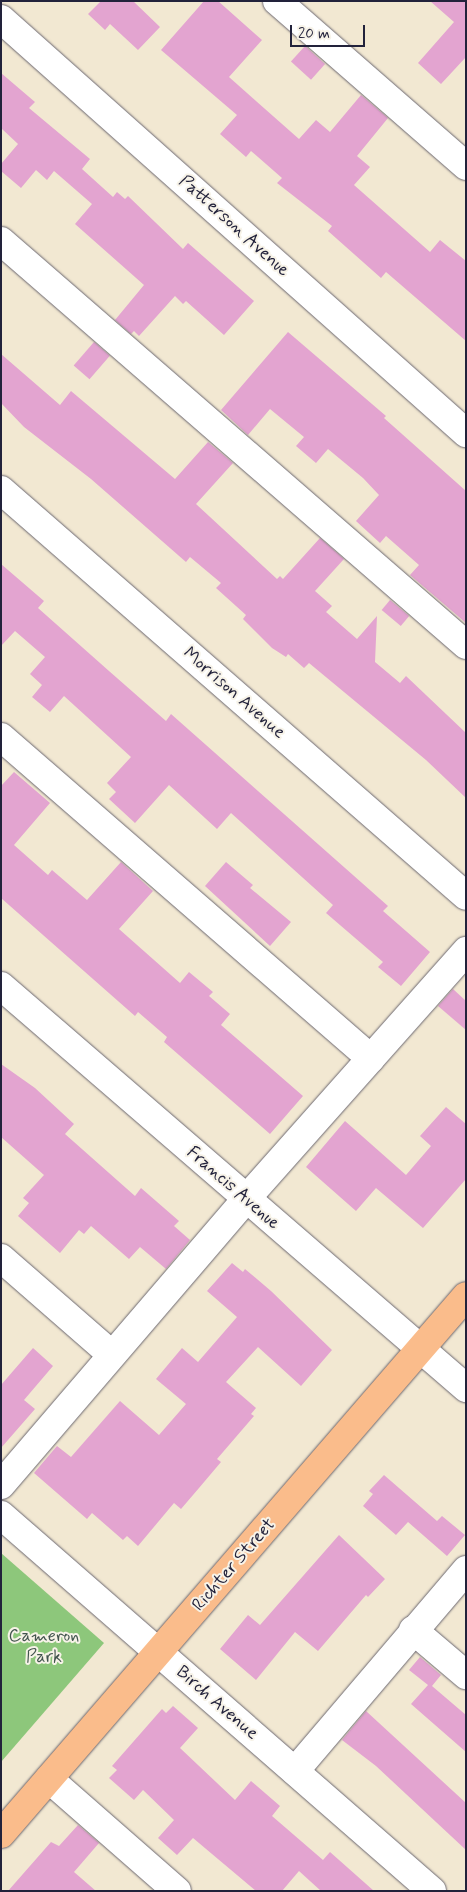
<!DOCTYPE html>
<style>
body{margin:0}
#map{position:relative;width:467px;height:1892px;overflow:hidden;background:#f2e8d2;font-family:Mynerve,sans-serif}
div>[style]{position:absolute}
.green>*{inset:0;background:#8dc77b}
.building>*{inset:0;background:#e3a4d0;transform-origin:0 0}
.roads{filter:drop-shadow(0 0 1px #6b6770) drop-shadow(0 0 1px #6b6770)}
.minor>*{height:28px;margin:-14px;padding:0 14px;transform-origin:14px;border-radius:14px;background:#fff}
.major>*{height:28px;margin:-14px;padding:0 14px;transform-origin:14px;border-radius:14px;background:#fabc8b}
span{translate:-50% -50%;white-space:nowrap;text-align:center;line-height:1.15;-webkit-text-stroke:4px #f7f3e8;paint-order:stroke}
.street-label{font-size:18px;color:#22223b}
.park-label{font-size:18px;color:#42544e}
.frame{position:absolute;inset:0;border:2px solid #22223b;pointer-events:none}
.scale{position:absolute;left:290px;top:25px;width:75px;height:22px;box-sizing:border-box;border:2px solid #22223b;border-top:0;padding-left:6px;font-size:15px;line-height:18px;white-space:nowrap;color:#22223b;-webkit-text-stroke:4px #f7f3e8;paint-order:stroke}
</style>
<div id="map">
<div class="green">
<div style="clip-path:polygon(1px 1553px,104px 1643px,1px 1762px)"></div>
</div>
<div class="building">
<div style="clip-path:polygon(101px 1px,133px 1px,160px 27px,138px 50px,110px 24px,105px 30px,88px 14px)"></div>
<div style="clip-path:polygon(204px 1px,218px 1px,262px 40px,229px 77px,299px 139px,316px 120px,330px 132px,361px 95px,388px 118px,357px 156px,370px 167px,354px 185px,430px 252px,440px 240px,466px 261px,466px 341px,386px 272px,381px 278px,328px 231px,332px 226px,277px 183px,282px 178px,251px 151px,246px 157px,220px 134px,237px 115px,161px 50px)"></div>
<div style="clip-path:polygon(430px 1px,466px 1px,466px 57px,441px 84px,418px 63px,454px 22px)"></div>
<div style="left:305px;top:46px;width:27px;height:21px;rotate:42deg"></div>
<div style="clip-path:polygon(1px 73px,35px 102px,29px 108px,90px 159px,82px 169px,113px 197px,117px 192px,125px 199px,128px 196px,183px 249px,188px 243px,254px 301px,224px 335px,186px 301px,183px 304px,175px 296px,139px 336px,134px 331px,131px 334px,115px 320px,144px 285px,75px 224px,92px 204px,54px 171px,47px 180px,36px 170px,21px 188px,1px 171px,1px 164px,18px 144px,1px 128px)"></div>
<div style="clip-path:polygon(288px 332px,386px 416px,384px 418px,466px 491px,466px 623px,410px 575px,419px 565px,386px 536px,380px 543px,356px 521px,379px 495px,363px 478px,328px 449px,316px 463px,296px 446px,304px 437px,270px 409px,248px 435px,221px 410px)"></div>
<div style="left:94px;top:342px;width:21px;height:31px;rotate:41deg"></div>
<div style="clip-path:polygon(1px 354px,60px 405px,71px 391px,175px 479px,208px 442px,233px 463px,196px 504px,277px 579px,280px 576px,283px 579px,320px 538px,344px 559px,315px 591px,332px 606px,326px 612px,357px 639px,377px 616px,375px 662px,400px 683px,406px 676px,466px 733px,466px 798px,426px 760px,309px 663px,304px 668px,288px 654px,286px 657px,272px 648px,243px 619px,246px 615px,216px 588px,221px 583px,190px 557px,186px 562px,91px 479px,24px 427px,1px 403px)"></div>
<div style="clip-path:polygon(1px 564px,44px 601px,38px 608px,109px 671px,166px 721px,171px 714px,388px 906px,383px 911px,430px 952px,401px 986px,378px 967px,383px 962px,326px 913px,333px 905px,231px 813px,217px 829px,169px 785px,135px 823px,109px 799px,116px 792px,107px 783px,131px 757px,64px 696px,50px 712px,32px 697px,42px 685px,30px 674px,45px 657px,15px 631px,1px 646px)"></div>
<div style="left:390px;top:600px;width:25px;height:13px;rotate:40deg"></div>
<div style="clip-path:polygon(14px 772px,50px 803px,14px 845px,48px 875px,52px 870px,87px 900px,121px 862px,153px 891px,119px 929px,180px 983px,189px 972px,213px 992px,209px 996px,230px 1014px,221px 1025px,303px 1096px,270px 1134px,164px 1042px,167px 1037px,138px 1012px,135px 1016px,1px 898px,1px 786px)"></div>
<div style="clip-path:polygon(226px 862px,253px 885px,250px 888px,291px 922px,270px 946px,205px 886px)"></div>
<div style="clip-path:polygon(453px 989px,466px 1001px,466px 1030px,438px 1006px)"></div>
<div style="clip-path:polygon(1px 1064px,35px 1088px,74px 1124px,65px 1134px,135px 1196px,141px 1188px,179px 1221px,174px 1226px,190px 1240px,166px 1269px,140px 1247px,129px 1259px,91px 1226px,84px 1234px,79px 1230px,60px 1253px,18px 1216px,29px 1203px,23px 1198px,44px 1175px,1px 1137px)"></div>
<div style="clip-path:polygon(446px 1107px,466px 1124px,466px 1179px,423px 1228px,376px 1188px,356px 1211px,306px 1167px,345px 1121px,406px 1175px,431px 1146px,420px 1136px)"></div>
<div style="clip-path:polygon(232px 1263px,243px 1272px,245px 1269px,271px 1291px,332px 1350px,301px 1386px,258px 1347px,226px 1382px,256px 1408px,251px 1414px,254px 1416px,217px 1459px,221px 1462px,199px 1488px,181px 1509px,174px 1503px,138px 1546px,127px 1536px,123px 1540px,92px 1513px,87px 1519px,34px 1473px,57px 1446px,71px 1457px,120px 1401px,159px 1435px,186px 1404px,156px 1379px,182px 1348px,198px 1362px,237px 1317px,207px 1291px)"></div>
<div style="clip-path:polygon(33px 1348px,53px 1366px,24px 1400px,35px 1409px,1px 1448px,1px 1385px)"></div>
<div style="clip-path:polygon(384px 1475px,437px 1521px,442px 1516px,465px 1535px,447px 1556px,408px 1522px,396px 1535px,363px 1506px,373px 1494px,369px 1491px)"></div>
<div style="clip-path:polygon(339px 1535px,385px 1579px,368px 1597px,366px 1595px,318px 1651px,295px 1632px,256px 1680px,220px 1649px,248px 1615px,260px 1625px)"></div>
<div style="clip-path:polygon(420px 1657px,441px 1675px,432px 1686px,466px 1715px,466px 1752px,411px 1704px,428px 1685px,409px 1670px)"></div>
<div style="clip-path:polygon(173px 1706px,198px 1728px,180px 1748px,235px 1800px,251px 1781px,280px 1806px,272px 1816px,323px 1860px,330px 1852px,374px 1891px,321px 1891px,299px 1871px,282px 1891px,256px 1891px,193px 1838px,177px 1855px,158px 1838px,174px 1820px,143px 1790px,134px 1800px,109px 1778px,117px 1770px,112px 1766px,162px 1709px,166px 1713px)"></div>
<div style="clip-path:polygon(366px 1711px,466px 1803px,466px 1850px,376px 1766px,342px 1740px)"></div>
<div style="clip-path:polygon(78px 1825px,99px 1843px,74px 1872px,96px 1891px,8px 1891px,51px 1842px,59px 1846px)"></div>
</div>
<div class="roads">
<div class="minor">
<div style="left:277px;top:1px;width:251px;rotate:41.1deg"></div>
<div style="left:1px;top:19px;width:623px;rotate:41.68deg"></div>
<div style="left:1px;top:241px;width:616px;rotate:40.98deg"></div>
<div style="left:1px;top:490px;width:617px;rotate:41.12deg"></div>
<div style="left:1px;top:737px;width:490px;rotate:41deg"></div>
<div style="left:1px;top:986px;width:615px;rotate:40.84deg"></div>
<div style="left:1px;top:1258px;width:147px;rotate:41.1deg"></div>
<div style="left:1px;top:1485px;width:377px;rotate:-49.4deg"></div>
<div style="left:246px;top:1199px;width:332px;rotate:-48.4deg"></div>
<div style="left:1px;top:1515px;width:572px;rotate:41.1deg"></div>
<div style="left:413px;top:1630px;width:70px;rotate:40.3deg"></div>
<div style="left:295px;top:1771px;width:264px;rotate:-49.6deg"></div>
<div style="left:49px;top:1779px;width:170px;rotate:41.2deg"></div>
</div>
<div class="major">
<div style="left:1px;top:1834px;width:711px;rotate:-49.16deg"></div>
</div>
</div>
<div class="street-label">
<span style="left:234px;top:226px;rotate:42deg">Patterson Avenue</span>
<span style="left:234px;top:693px;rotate:41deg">Morrison Avenue</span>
<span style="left:233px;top:1188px;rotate:41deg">Francis Avenue</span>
<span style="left:234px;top:1565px;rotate:-49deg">Richter Street</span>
<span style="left:217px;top:1703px;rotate:41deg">Birch Avenue</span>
</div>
<div class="park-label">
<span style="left:44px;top:1647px">Cameron<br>Park</span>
</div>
<div class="frame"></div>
<div class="scale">20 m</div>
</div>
